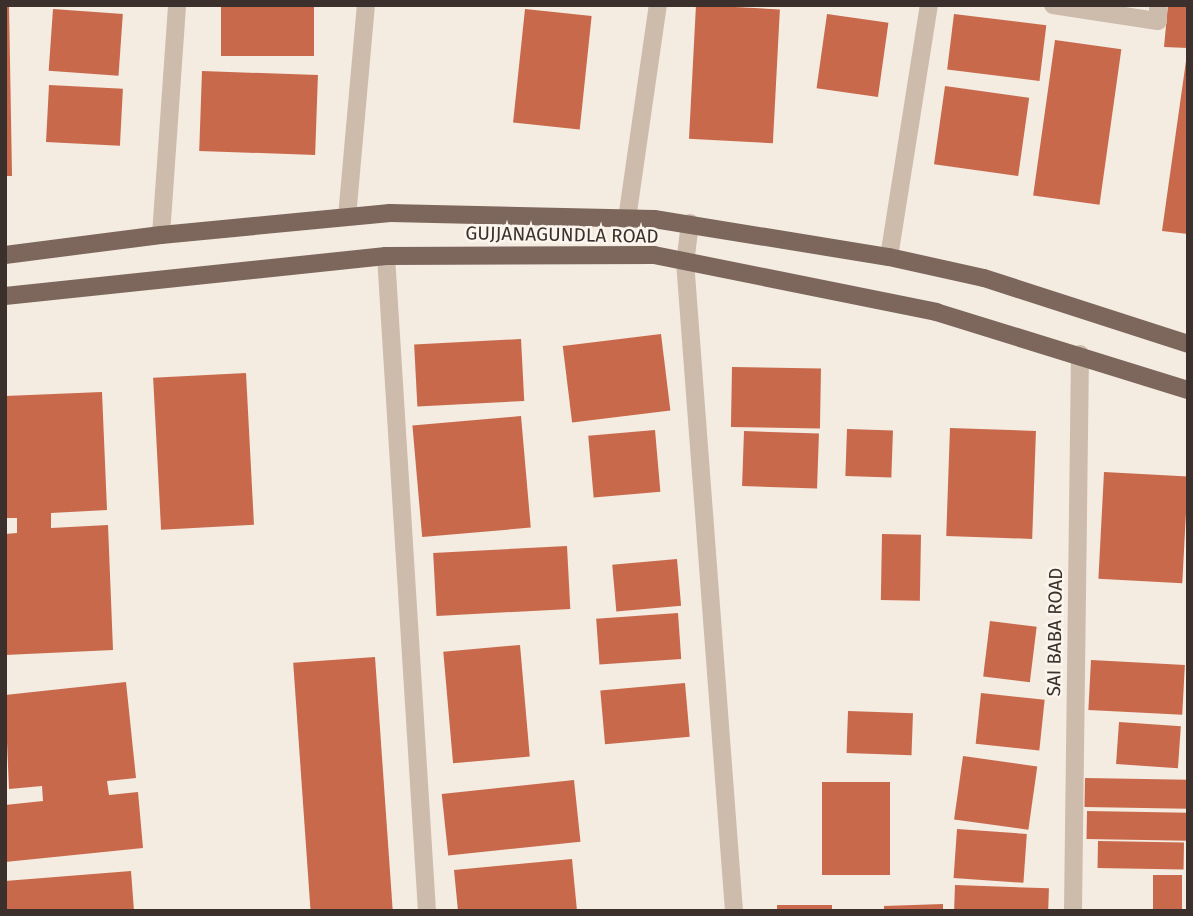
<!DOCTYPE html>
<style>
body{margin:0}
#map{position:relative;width:1193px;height:916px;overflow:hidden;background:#f4ebe1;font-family:"Fira Sans",sans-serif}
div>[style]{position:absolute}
.building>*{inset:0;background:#c8694b;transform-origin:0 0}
.minor>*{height:18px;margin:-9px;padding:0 9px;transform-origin:9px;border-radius:9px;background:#cdbbac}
.primary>*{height:18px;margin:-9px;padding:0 9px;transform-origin:9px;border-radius:9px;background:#7d675c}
span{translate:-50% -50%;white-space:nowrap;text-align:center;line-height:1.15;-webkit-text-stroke:5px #fbf5ee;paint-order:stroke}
.street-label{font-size:19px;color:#3b302b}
.frame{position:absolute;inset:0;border:7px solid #3b302b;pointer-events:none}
</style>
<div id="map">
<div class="building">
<div style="clip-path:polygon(5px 5px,9px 5px,12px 176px,5px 176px)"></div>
<div style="left:221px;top:5px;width:93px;height:51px"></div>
<div style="left:696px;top:5px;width:84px;height:134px;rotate:3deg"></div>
<div style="clip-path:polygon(1168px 5px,1188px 5px,1188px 48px,1164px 47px)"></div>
<div style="left:53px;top:9px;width:70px;height:62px;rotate:4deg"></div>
<div style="left:525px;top:9px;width:67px;height:114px;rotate:6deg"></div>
<div style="left:827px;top:14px;width:62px;height:75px;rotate:8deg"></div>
<div style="left:954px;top:14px;width:93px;height:56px;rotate:7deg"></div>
<div style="left:1055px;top:40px;width:67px;height:157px;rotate:8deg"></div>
<div style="clip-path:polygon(1186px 61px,1188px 62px,1188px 234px,1162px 231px)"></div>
<div style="left:202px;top:71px;width:116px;height:80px;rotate:2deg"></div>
<div style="left:49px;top:85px;width:74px;height:57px;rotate:3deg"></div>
<div style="left:945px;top:86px;width:85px;height:79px;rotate:8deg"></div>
<div style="left:661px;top:334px;width:77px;height:99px;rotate:83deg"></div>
<div style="left:521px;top:339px;width:62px;height:107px;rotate:87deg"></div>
<div style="left:732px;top:367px;width:89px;height:60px;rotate:1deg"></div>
<div style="left:246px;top:373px;width:152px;height:93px;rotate:87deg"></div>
<div style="clip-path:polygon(102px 392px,107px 510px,51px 513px,51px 528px,108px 525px,113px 650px,5px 655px,5px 534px,17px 533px,17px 518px,5px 518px,5px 396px)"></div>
<div style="left:521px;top:416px;width:112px;height:109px;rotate:85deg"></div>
<div style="left:950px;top:428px;width:86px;height:108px;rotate:2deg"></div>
<div style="left:847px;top:429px;width:46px;height:47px;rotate:2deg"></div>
<div style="left:655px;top:430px;width:62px;height:67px;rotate:85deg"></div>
<div style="left:744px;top:431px;width:75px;height:55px;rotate:2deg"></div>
<div style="left:1104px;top:472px;width:84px;height:107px;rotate:3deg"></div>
<div style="left:882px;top:534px;width:39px;height:66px;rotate:1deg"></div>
<div style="left:567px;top:546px;width:63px;height:134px;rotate:87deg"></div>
<div style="left:677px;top:559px;width:47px;height:65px;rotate:85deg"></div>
<div style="left:678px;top:613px;width:46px;height:82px;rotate:86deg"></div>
<div style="left:990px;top:621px;width:47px;height:56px;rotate:7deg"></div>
<div style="left:520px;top:645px;width:112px;height:77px;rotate:85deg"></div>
<div style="left:375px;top:657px;width:255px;height:82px;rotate:86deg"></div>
<div style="left:1091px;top:660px;width:94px;height:50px;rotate:3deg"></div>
<div style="clip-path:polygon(126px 682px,136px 778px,107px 781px,109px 795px,138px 792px,143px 848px,5px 862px,5px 805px,43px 801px,42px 786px,9px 789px,5px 695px)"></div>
<div style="left:685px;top:683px;width:54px;height:85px;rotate:85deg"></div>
<div style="left:981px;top:693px;width:64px;height:51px;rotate:6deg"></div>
<div style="left:848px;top:711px;width:65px;height:42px;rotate:2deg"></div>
<div style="left:1119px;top:722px;width:62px;height:42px;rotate:4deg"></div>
<div style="left:963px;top:756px;width:75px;height:64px;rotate:8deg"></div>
<div style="left:1085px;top:778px;width:103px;height:29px;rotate:1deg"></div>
<div style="left:574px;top:780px;width:62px;height:133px;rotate:84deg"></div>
<div style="left:822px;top:782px;width:68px;height:93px"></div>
<div style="left:1087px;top:811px;width:101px;height:28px;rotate:1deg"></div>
<div style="left:957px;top:829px;width:70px;height:49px;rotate:4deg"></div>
<div style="left:1098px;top:841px;width:86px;height:27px;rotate:1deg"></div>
<div style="clip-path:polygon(572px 859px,577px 911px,458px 911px,454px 870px)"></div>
<div style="clip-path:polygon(131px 871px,134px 911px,5px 911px,5px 881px)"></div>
<div style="left:1153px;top:875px;width:29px;height:36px"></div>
<div style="left:955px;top:885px;width:94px;height:26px;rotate:2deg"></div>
<div style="clip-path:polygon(943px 904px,943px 911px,884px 911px,884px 906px)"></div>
<div style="left:777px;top:905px;width:55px;height:6px"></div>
</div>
<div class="minor">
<div style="left:1053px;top:5px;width:106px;rotate:8.7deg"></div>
<div style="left:1158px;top:21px;width:16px;rotate:-90deg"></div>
<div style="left:347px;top:217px;width:213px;rotate:-84.9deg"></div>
<div style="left:627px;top:219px;width:216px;rotate:-81.8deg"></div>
<div style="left:690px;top:223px;width:38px;rotate:97deg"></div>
<div style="left:685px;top:261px;width:652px;rotate:85.69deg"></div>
<div style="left:161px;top:235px;width:231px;rotate:-86deg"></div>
<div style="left:386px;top:256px;width:656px;rotate:86.42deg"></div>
<div style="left:889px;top:257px;width:255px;rotate:-81deg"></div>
<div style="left:1073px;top:911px;width:557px;rotate:-89.28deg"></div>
</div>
<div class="primary">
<div style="left:5px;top:255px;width:157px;rotate:-7.3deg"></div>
<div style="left:161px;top:235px;width:230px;rotate:-5.5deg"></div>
<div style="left:390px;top:213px;width:264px;rotate:1.3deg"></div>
<div style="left:654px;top:219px;width:238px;rotate:9.2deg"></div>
<div style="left:889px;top:257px;width:97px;rotate:12.5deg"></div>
<div style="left:984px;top:278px;width:214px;rotate:17.9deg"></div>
<div style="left:5px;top:296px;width:383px;rotate:-6deg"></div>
<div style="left:386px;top:256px;width:268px;rotate:-0.2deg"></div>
<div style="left:654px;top:255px;width:288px;rotate:11.4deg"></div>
<div style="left:936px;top:312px;width:264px;rotate:17.2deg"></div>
</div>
<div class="street-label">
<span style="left:562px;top:235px;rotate:1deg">GUJJANAGUNDLA ROAD</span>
<span style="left:1055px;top:632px;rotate:-89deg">SAI BABA ROAD</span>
</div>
<div class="frame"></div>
</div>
